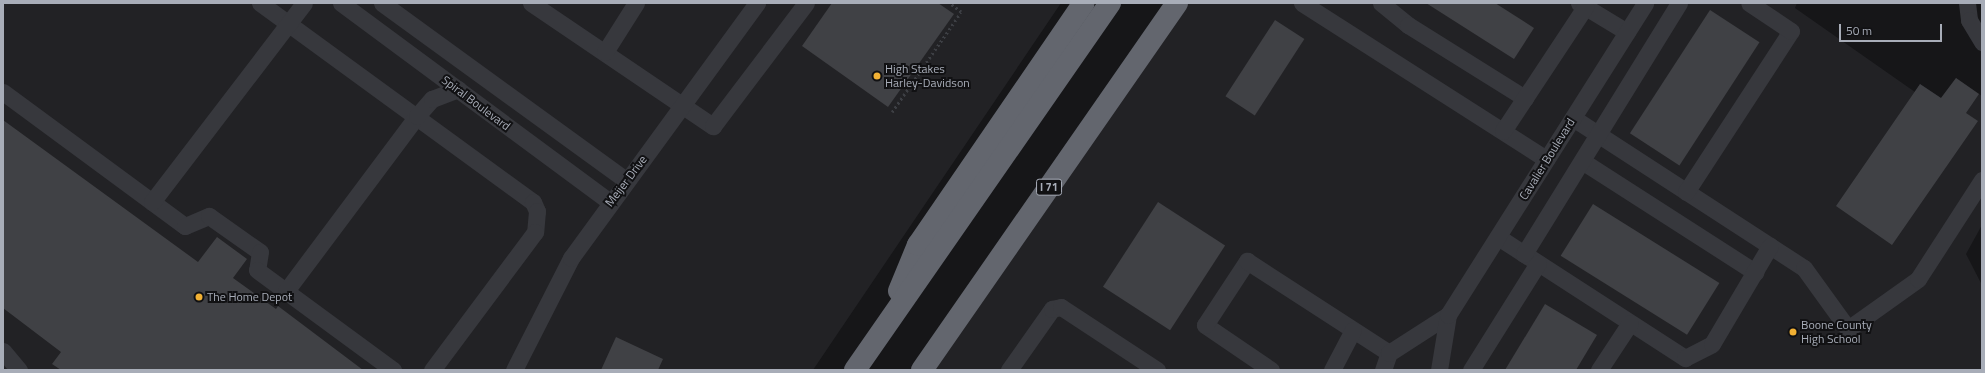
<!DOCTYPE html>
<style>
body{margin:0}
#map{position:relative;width:1985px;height:373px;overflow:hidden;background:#161618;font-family:"Titillium Web",sans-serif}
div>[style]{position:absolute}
.built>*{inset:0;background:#222225}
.building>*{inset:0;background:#404145;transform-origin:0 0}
.path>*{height:2.5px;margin-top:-1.25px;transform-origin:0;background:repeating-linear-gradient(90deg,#3d3f44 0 2px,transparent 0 5px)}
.minor>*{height:17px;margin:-8.5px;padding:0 8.5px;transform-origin:8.5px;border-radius:8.5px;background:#37383d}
.highway>*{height:22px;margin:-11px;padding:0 11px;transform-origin:11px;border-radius:11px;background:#63666e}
.dots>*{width:11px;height:11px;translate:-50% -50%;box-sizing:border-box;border:2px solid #111113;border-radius:50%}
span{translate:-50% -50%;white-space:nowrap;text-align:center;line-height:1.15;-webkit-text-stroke:4px #111113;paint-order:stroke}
.shield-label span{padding:1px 3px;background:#111113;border:1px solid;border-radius:3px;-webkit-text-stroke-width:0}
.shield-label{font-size:11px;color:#a8adb8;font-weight:700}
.poi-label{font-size:12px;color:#a8adb8}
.left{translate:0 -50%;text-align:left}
.street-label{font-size:12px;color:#a8adb8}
.frame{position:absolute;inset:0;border:4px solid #a8adb8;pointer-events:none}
.scale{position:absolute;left:1839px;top:24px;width:103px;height:18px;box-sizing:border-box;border:2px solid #a8adb8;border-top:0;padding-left:5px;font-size:12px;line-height:14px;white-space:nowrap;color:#a8adb8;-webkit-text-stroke:3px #111113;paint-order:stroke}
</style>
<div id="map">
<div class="built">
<div style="clip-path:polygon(3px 3px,1061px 3px,813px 370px,3px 370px)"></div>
<div style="clip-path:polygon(1177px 3px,1797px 3px,1795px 8px,1915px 92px,1920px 84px,1941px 98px,1956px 78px,1982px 96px,1982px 225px,1966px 254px,1982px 285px,1982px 370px,922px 370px)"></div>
</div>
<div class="building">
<div style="clip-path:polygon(832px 3px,938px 3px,954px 14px,888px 107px,802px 46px)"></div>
<div style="clip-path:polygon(1426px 3px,1495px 3px,1534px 28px,1514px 59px)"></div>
<div style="left:1710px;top:10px;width:59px;height:147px;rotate:33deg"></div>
<div style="left:1275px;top:20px;width:35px;height:91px;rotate:33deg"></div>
<div style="clip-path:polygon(1956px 78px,1979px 94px,1966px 113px,1978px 121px,1892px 245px,1836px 206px,1920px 84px,1941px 98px)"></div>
<div style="clip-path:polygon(3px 120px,198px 262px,217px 237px,247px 259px,233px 278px,276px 309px,278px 306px,363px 370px,61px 370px,52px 364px,61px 352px,3px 308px)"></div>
<div style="left:1158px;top:202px;width:80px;height:101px;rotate:33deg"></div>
<div style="left:1593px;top:204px;width:149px;height:61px;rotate:32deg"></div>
<div style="clip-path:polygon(1545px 304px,1597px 335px,1576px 370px,1505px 370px)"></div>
<div style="clip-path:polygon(616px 337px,663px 359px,658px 370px,601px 370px)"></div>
</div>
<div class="path">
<div style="left:892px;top:112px;width:121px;rotate:-55.4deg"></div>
<div style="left:961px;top:12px;width:15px;rotate:-143deg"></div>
</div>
<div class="minor">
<div style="left:260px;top:3px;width:338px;rotate:36.1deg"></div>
<div style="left:533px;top:202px;width:10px;rotate:66deg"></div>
<div style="left:537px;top:211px;width:21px;rotate:95deg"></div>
<div style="left:535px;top:232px;width:172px;rotate:126.7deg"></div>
<div style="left:341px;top:3px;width:335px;rotate:36.5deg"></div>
<div style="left:382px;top:3px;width:301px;rotate:36deg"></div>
<div style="left:531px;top:3px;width:220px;rotate:34.1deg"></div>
<div style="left:713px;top:126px;width:154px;rotate:-52.9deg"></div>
<div style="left:1302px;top:3px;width:290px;rotate:32.6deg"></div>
<div style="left:1381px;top:3px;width:35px;rotate:39deg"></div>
<div style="left:1408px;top:25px;width:138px;rotate:32deg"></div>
<div style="left:1579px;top:3px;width:56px;rotate:31.1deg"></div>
<div style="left:1967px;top:3px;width:17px;rotate:83deg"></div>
<div style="left:1969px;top:20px;width:26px;rotate:59deg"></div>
<div style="left:605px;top:52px;width:58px;rotate:-57.7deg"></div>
<div style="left:3px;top:92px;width:226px;rotate:36.4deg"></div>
<div style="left:185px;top:226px;width:26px;rotate:-23deg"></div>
<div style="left:209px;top:216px;width:62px;rotate:35.2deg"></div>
<div style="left:260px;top:252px;width:18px;rotate:99deg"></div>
<div style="left:257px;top:270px;width:169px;rotate:36.3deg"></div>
<div style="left:1573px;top:118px;width:275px;rotate:33deg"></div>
<div style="left:1804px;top:268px;width:75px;rotate:54.2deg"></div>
<div style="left:1848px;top:329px;width:86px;rotate:-35.5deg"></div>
<div style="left:1918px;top:279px;width:118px;rotate:-57.1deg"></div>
<div style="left:1503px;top:131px;width:149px;rotate:-56.5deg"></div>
<div style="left:1582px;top:161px;width:206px;rotate:32.7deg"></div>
<div style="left:1686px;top:192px;width:192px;rotate:-56.9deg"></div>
<div style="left:1791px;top:31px;width:50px;rotate:-146.3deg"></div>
<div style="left:152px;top:202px;width:250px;rotate:-52.6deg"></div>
<div style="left:1498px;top:237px;width:223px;rotate:32.9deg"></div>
<div style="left:1685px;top:358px;width:30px;rotate:-27deg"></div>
<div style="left:1712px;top:344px;width:114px;rotate:-59.4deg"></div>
<div style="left:1524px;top:254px;width:295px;rotate:-58.3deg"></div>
<div style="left:286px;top:291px;width:219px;rotate:-53.2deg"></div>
<div style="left:417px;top:116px;width:23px;rotate:-49deg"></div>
<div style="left:432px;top:99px;width:28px;rotate:-21deg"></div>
<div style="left:3px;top:351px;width:25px;rotate:50deg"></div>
<div style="left:514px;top:370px;width:126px;rotate:-63deg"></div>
<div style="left:571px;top:258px;width:316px;rotate:-53.9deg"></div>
<div style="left:1009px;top:370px;width:75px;rotate:-54.8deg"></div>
<div style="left:1052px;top:309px;width:9px;rotate:-13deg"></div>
<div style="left:1061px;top:307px;width:115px;rotate:33.3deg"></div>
<div style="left:1271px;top:370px;width:80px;rotate:-145.7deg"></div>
<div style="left:1205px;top:325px;width:77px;rotate:-56.7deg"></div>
<div style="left:1247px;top:261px;width:169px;rotate:32.9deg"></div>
<div style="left:1332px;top:370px;width:45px;rotate:-62.3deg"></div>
<div style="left:1383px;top:370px;width:18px;rotate:-71deg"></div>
<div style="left:1389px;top:353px;width:70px;rotate:-32.8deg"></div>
<div style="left:1439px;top:370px;width:56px;rotate:-80.7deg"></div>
<div style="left:1448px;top:315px;width:369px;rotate:-57.7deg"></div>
<div style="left:1471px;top:370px;width:126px;rotate:-57.9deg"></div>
<div style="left:1599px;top:370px;width:56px;rotate:-56.6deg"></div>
</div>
<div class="highway">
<div style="left:899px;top:291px;width:50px;rotate:-67.6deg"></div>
<div style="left:918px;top:245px;width:293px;rotate:-55.6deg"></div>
<div style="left:855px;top:370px;width:447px;rotate:-55.2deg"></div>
<div style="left:922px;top:370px;width:447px;rotate:-55.2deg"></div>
</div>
<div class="dots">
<div style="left:877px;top:76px;background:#f2b134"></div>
<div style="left:199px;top:297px;background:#f2b134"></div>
<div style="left:1793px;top:332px;background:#f2b134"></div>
</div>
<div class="shield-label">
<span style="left:1049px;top:187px">I 71</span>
</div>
<div class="poi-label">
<span class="left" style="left:885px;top:76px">High Stakes<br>Harley-Davidson</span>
<span class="left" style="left:207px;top:297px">The Home Depot</span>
<span class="left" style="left:1801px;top:332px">Boone County<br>High School</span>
</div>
<div class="street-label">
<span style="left:476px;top:103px;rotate:37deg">Spiral Boulevard</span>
<span style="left:1547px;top:159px;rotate:-58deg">Cavalier Boulevard</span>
<span style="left:626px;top:181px;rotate:-53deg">Meijer Drive</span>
</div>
<div class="frame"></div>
<div class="scale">50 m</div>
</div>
